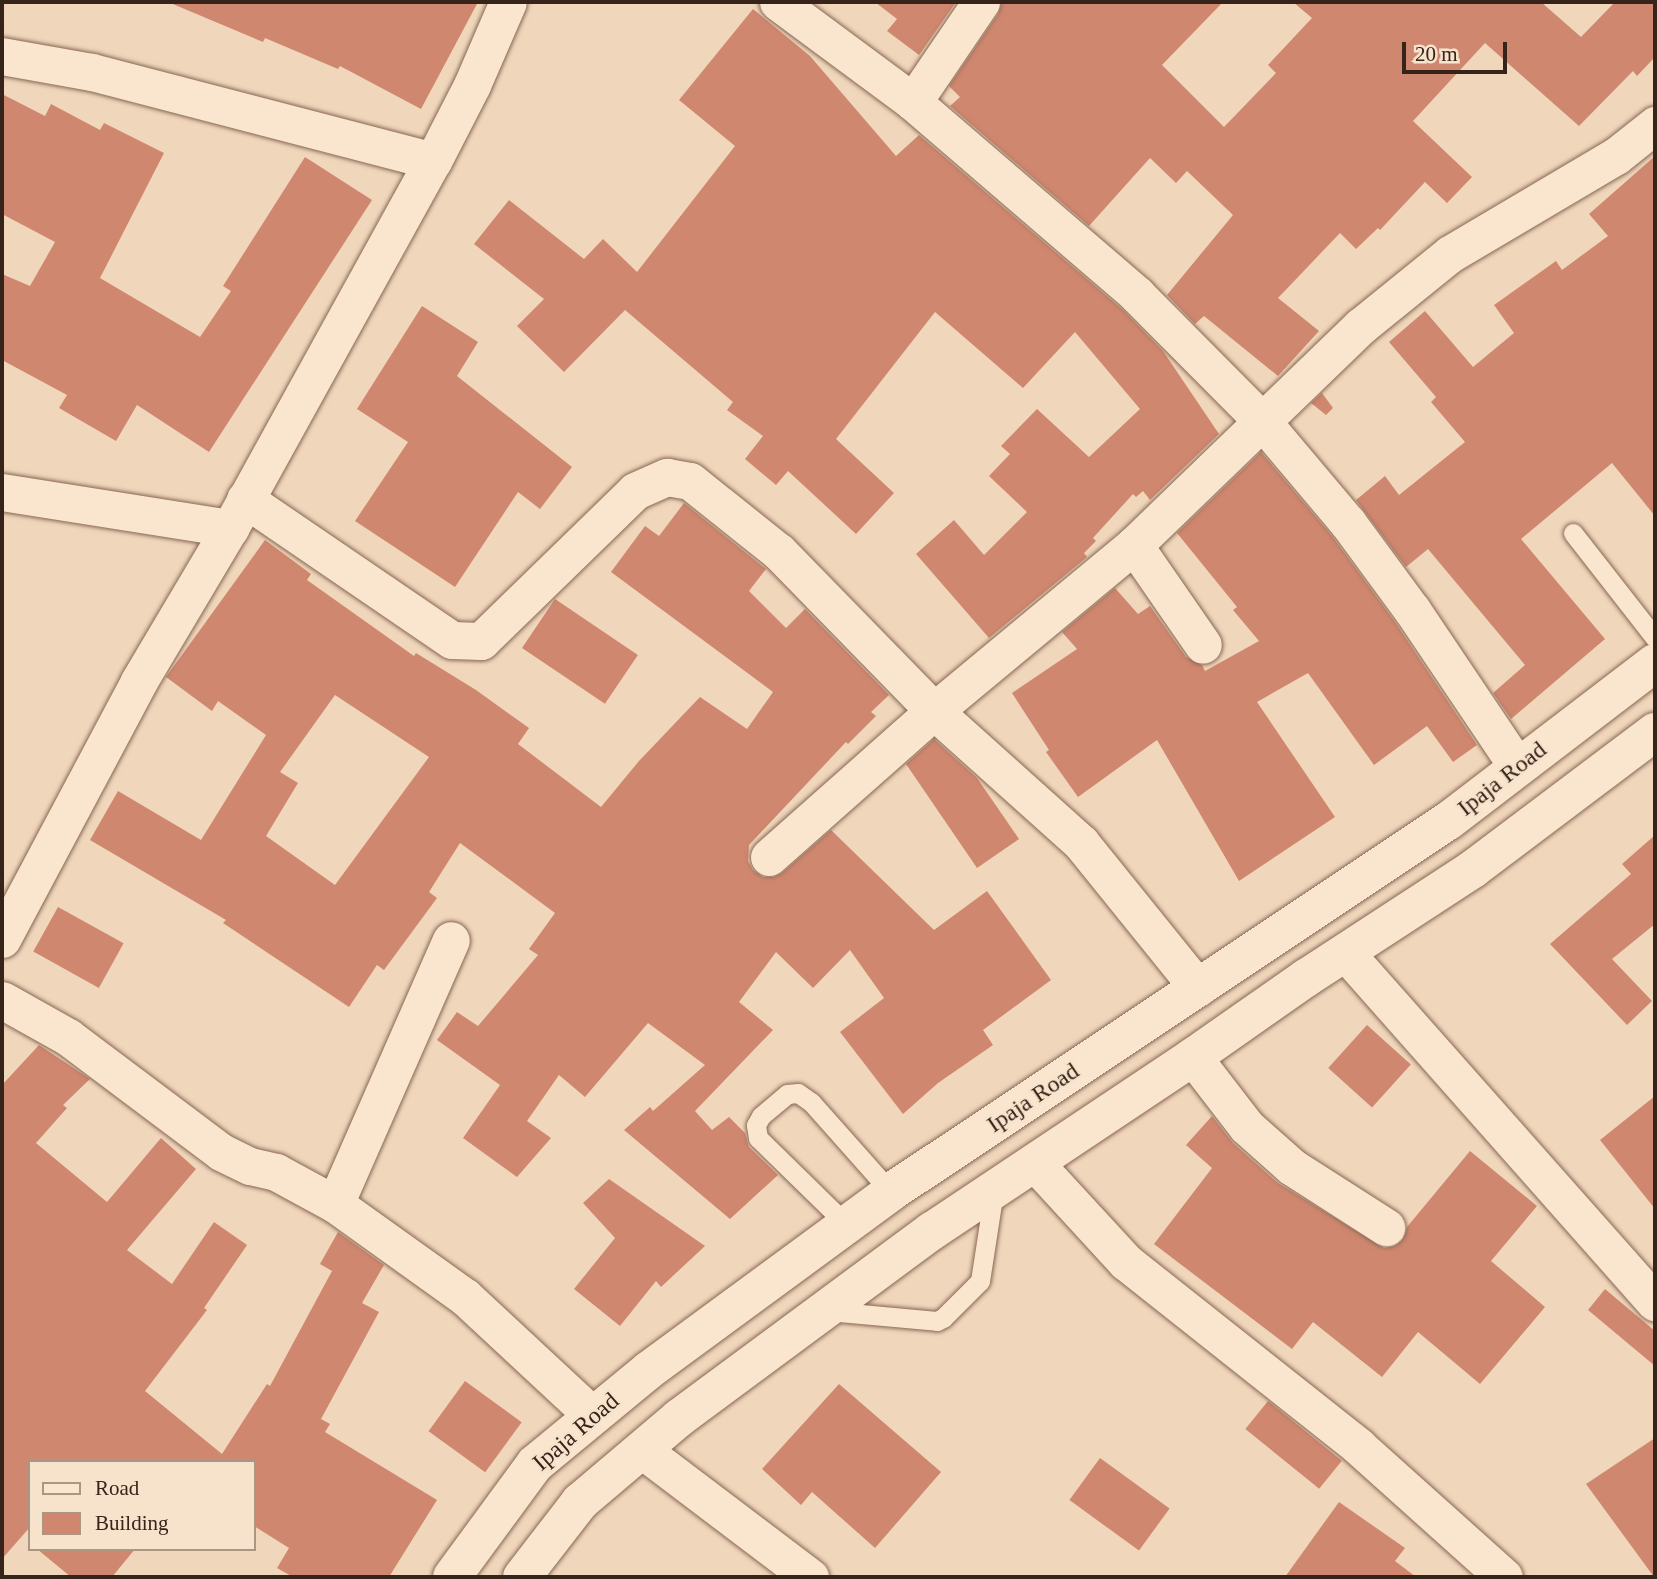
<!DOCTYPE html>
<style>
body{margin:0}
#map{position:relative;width:1657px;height:1579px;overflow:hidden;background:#f0d7bb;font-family:Georgia,serif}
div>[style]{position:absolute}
.building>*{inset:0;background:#d0876f;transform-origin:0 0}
.roads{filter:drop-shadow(0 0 2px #876754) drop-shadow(0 0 2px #876754)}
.lane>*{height:19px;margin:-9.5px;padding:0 9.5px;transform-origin:9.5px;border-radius:9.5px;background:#fae6ce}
.street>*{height:37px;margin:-18.5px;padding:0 18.5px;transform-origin:18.5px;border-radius:18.5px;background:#fae6ce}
.secondary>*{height:38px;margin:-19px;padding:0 19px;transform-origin:19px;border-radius:19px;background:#fae6ce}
span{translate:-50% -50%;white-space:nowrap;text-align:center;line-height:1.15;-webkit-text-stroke:5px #f7e3cb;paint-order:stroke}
.street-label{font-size:24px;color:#36231a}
.frame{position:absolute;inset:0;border:4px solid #36231a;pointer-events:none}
.legend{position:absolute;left:28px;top:1460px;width:228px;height:91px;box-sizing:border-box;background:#f7e3cb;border:2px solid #aa9684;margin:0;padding:9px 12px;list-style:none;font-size:21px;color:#36231a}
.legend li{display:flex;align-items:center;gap:14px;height:35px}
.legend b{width:35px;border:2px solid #aa9684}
.scale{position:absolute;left:1402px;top:42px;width:105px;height:32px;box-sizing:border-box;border:4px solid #36231a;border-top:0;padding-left:9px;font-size:21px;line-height:24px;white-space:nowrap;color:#36231a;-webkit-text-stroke:5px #f7e3cb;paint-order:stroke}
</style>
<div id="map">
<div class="building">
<div style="clip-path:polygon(168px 2px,478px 2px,421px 109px,340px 66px,338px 69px,265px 38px,263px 42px)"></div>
<div style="clip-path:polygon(875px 2px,956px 2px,919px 55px,887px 31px,897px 19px)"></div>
<div style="clip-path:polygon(1002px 2px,1223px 2px,1162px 65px,1224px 127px,1276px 73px,1268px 65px,1312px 18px,1293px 2px,1541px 2px,1581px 37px,1615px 2px,1655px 2px,1655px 57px,1637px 76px,1633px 71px,1579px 126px,1485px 43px,1413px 121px,1472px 177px,1447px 203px,1425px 182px,1380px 230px,1378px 228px,1356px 249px,1340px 233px,1278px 298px,1319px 331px,1278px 376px,1204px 316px,1195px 324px,1167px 295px,1233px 215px,1187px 171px,1176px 183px,1150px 158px,1089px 226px,950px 106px,960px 97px,949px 86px,998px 14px)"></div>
<div style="clip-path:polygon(753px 9px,810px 56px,896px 156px,919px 135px,1123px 310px,1163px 351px,1219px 434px,1150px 500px,1143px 491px,1136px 497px,1133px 494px,1093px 538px,1096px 541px,1084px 553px,1087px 557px,989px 638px,916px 554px,954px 520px,984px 555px,1027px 512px,989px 476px,1010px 454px,1001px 446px,1037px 409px,1089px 457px,1140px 409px,1075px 332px,1023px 388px,935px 312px,836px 439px,894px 493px,856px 534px,788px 471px,776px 485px,745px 459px,763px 436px,727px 410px,733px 402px,625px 310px,564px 372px,517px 326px,544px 299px,474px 244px,509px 200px,584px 259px,603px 239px,637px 272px,735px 146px,679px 100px)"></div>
<div style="clip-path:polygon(2px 94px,45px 116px,51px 104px,100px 130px,104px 123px,164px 153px,100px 278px,200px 337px,231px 291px,223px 286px,305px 157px,372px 200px,209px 452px,137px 405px,116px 441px,59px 408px,67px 395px,2px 360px,2px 274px,30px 286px,55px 242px,2px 214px)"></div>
<div style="clip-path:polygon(1655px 156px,1655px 516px,1612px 463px,1521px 539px,1605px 639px,1511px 719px,1493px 693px,1525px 665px,1428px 549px,1406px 567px,1356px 500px,1385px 476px,1399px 495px,1465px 442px,1431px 402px,1436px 397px,1389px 342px,1425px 311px,1473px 367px,1514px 333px,1494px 305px,1556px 261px,1562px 270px,1608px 236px,1589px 214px)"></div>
<div style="clip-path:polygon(422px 306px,478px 342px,457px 376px,572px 467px,540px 509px,518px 492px,455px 587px,355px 521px,408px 442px,357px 409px)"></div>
<div style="clip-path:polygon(1322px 393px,1333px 408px,1326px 415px,1311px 403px)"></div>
<div style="clip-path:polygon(1261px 452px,1332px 536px,1395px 622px,1477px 745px,1453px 762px,1427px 726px,1374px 765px,1308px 673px,1257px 702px,1335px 817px,1239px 881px,1157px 740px,1078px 797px,1046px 752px,1049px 750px,1012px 693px,1077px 649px,1062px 632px,1115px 588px,1138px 614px,1150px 606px,1186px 657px,1202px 665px,1205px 671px,1259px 641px,1233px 610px,1237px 607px,1177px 533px)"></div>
<div style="clip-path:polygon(evenodd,684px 503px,766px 569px,749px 591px,786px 628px,805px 609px,889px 695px,871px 712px,876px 716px,848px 744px,846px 742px,749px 845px,748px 861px,753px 870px,763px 877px,774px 877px,782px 873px,831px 830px,934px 930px,987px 891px,1051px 980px,983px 1030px,993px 1045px,938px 1083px,903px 1114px,840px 1032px,884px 998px,850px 950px,813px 988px,776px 952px,739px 1002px,773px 1030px,695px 1111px,712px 1130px,729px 1117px,745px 1133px,749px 1147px,778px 1175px,730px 1219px,624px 1130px,650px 1107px,653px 1111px,705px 1065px,648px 1023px,585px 1097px,559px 1075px,527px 1121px,551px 1138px,517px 1177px,463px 1138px,500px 1085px,437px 1040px,457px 1012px,478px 1026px,538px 955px,529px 949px,555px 913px,460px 843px,429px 892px,437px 898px,384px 970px,377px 965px,349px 1007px,223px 923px,226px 920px,90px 840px,118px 791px,201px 840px,266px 735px,218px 701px,212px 711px,166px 677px,265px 540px,311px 574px,307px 580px,414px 656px,416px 653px,476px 690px,529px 728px,518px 744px,601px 807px,639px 761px,700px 697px,747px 729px,773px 692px,611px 572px,645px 526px,659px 536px,684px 503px,335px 695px,429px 757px,335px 885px,266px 836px,298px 783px,280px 772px,335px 695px)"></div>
<div style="left:555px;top:599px;width:100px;height:59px;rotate:34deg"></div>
<div style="clip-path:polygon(934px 739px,977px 778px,1019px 839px,977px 868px,906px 764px)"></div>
<div style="clip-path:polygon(1655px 835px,1655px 924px,1612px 959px,1652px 1001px,1627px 1025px,1550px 944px,1631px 874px,1622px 864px)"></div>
<div style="left:58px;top:907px;width:75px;height:51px;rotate:29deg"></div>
<div style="left:1367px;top:1025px;width:59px;height:58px;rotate:42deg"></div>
<div style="clip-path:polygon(39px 1045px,90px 1079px,63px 1105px,67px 1108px,36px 1143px,107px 1202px,161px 1138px,196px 1169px,127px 1250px,172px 1284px,214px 1222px,247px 1245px,204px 1308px,207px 1310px,145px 1391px,222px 1454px,267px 1384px,270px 1386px,332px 1271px,320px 1264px,338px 1232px,384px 1265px,362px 1303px,379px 1312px,321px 1419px,330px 1424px,325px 1432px,437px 1500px,389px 1577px,293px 1577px,277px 1568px,289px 1548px,254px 1526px,254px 1462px,30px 1462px,30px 1527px,2px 1559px,2px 1085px)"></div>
<div style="clip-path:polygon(1655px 1096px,1655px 1209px,1600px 1140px)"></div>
<div style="clip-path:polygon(1212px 1116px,1233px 1143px,1278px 1183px,1384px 1248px,1395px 1246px,1403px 1239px,1407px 1227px,1470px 1151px,1537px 1206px,1491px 1261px,1545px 1307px,1480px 1384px,1418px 1332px,1382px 1377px,1313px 1322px,1292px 1349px,1154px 1244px,1212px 1168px,1186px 1145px)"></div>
<div style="clip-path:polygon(609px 1179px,705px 1246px,661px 1287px,656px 1281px,620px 1326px,574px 1289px,615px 1238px,583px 1203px)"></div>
<div style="clip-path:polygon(1605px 1289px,1655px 1331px,1655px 1366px,1588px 1310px)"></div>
<div style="left:465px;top:1381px;width:70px;height:62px;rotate:36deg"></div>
<div style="clip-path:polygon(839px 1384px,941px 1472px,875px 1548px,812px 1492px,801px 1505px,762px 1469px)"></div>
<div style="left:1268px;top:1401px;width:95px;height:36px;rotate:39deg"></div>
<div style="clip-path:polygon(1655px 1438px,1655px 1577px,1654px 1577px,1586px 1484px)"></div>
<div style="left:1100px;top:1458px;width:86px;height:52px;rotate:36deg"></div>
<div style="clip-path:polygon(1339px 1502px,1405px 1548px,1395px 1561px,1416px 1577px,1285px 1577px)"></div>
<div style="clip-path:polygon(37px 1549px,135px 1549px,112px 1577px,71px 1577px)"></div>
</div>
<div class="roads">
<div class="lane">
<div style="left:1573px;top:533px;width:133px;rotate:52deg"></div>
<div style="left:848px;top:1226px;width:126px;rotate:-135.6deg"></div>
<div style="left:758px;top:1138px;width:13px;rotate:-99deg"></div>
<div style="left:756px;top:1125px;width:10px;rotate:-61deg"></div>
<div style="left:761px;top:1116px;width:34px;rotate:-40deg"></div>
<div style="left:787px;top:1094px;width:11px;rotate:-5deg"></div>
<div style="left:798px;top:1093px;width:16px;rotate:35deg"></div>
<div style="left:811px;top:1102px;width:120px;rotate:48.4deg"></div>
<div style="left:828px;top:1311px;width:109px;rotate:5.2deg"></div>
<div style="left:937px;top:1321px;width:7px;rotate:-27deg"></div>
<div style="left:943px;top:1318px;width:52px;rotate:-45deg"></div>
<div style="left:980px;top:1281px;width:91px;rotate:-81.2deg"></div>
</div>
<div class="street">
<div style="left:778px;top:2px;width:168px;rotate:36.5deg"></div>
<div style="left:913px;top:102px;width:296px;rotate:40.7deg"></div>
<div style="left:1137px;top:295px;width:177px;rotate:45.2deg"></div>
<div style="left:1262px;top:421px;width:133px;rotate:49.9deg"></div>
<div style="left:1348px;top:523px;width:108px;rotate:53.7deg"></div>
<div style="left:1412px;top:610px;width:188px;rotate:56.1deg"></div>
<div style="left:2px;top:56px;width:91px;rotate:10.1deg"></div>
<div style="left:92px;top:72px;width:352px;rotate:14.6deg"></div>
<div style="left:913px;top:102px;width:121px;rotate:-55.8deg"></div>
<div style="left:2px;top:492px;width:231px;rotate:9deg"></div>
<div style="left:245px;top:499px;width:250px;rotate:34.3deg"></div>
<div style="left:452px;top:640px;width:29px;rotate:2deg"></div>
<div style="left:481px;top:641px;width:215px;rotate:-44.2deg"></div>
<div style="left:635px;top:491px;width:35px;rotate:-24deg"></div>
<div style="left:667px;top:477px;width:23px;rotate:10deg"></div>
<div style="left:690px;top:481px;width:114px;rotate:38.6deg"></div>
<div style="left:779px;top:552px;width:222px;rotate:45.7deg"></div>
<div style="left:934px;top:711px;width:198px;rotate:41.9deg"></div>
<div style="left:1081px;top:843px;width:186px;rotate:51.1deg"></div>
<div style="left:1134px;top:545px;width:121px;rotate:55.4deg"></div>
<div style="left:769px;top:857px;width:220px;rotate:-41.5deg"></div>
<div style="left:934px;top:711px;width:260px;rotate:-39.7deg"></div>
<div style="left:1134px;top:545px;width:315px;rotate:-44deg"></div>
<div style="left:1361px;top:326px;width:114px;rotate:-39deg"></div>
<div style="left:1450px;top:254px;width:193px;rotate:-30.6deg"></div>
<div style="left:1616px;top:156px;width:50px;rotate:-38.5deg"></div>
<div style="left:2px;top:939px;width:292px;rotate:-62deg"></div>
<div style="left:139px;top:681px;width:178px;rotate:-59.3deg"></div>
<div style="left:230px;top:528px;width:419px;rotate:-61.1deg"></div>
<div style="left:433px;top:161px;width:85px;rotate:-62.8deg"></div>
<div style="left:472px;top:85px;width:90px;rotate:-66.6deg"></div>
<div style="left:1345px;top:952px;width:468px;rotate:48.5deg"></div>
<div style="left:2px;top:1000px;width:76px;rotate:29.3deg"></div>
<div style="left:68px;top:1037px;width:191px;rotate:36.9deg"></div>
<div style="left:221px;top:1152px;width:32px;rotate:26deg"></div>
<div style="left:250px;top:1166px;width:27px;rotate:13deg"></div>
<div style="left:276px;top:1172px;width:67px;rotate:28.5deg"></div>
<div style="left:335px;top:1204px;width:160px;rotate:35.6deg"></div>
<div style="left:465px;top:1297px;width:173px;rotate:42.9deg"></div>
<div style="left:1193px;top:1057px;width:88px;rotate:52.4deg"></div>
<div style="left:1247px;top:1127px;width:60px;rotate:41.6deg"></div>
<div style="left:1292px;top:1167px;width:112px;rotate:32.6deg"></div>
<div style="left:1034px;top:1162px;width:136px;rotate:47.4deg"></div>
<div style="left:1126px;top:1262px;width:296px;rotate:38.4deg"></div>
<div style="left:1358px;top:1446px;width:196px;rotate:41.9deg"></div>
<div style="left:335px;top:1204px;width:288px;rotate:-66.3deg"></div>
<div style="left:642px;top:1450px;width:211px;rotate:37.1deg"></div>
</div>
<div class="secondary">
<div style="left:452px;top:1577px;width:140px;rotate:-53.7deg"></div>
<div style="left:535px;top:1464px;width:148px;rotate:-39.5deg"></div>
<div style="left:649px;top:1370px;width:300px;rotate:-36.3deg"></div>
<div style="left:891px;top:1192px;width:669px;rotate:-33.67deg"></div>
<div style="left:1448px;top:821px;width:260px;rotate:-37.4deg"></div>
<div style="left:522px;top:1577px;width:95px;rotate:-52.3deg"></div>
<div style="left:580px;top:1502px;width:130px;rotate:-40.3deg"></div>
<div style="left:679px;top:1418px;width:315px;rotate:-36.5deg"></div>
<div style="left:932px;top:1231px;width:314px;rotate:-33.7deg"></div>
<div style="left:1193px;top:1057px;width:138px;rotate:-35deg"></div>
<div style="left:1306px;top:978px;width:199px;rotate:-33.1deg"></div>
<div style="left:1473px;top:869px;width:228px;rotate:-37deg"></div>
</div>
</div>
<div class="street-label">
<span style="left:1502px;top:779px;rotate:-38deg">Ipaja Road</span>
<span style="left:1033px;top:1098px;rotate:-34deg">Ipaja Road</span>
<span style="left:576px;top:1432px;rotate:-41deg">Ipaja Road</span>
</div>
<div class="frame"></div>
<ul class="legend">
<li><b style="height:9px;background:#fae6ce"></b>Road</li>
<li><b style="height:19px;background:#d0876f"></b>Building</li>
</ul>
<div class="scale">20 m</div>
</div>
